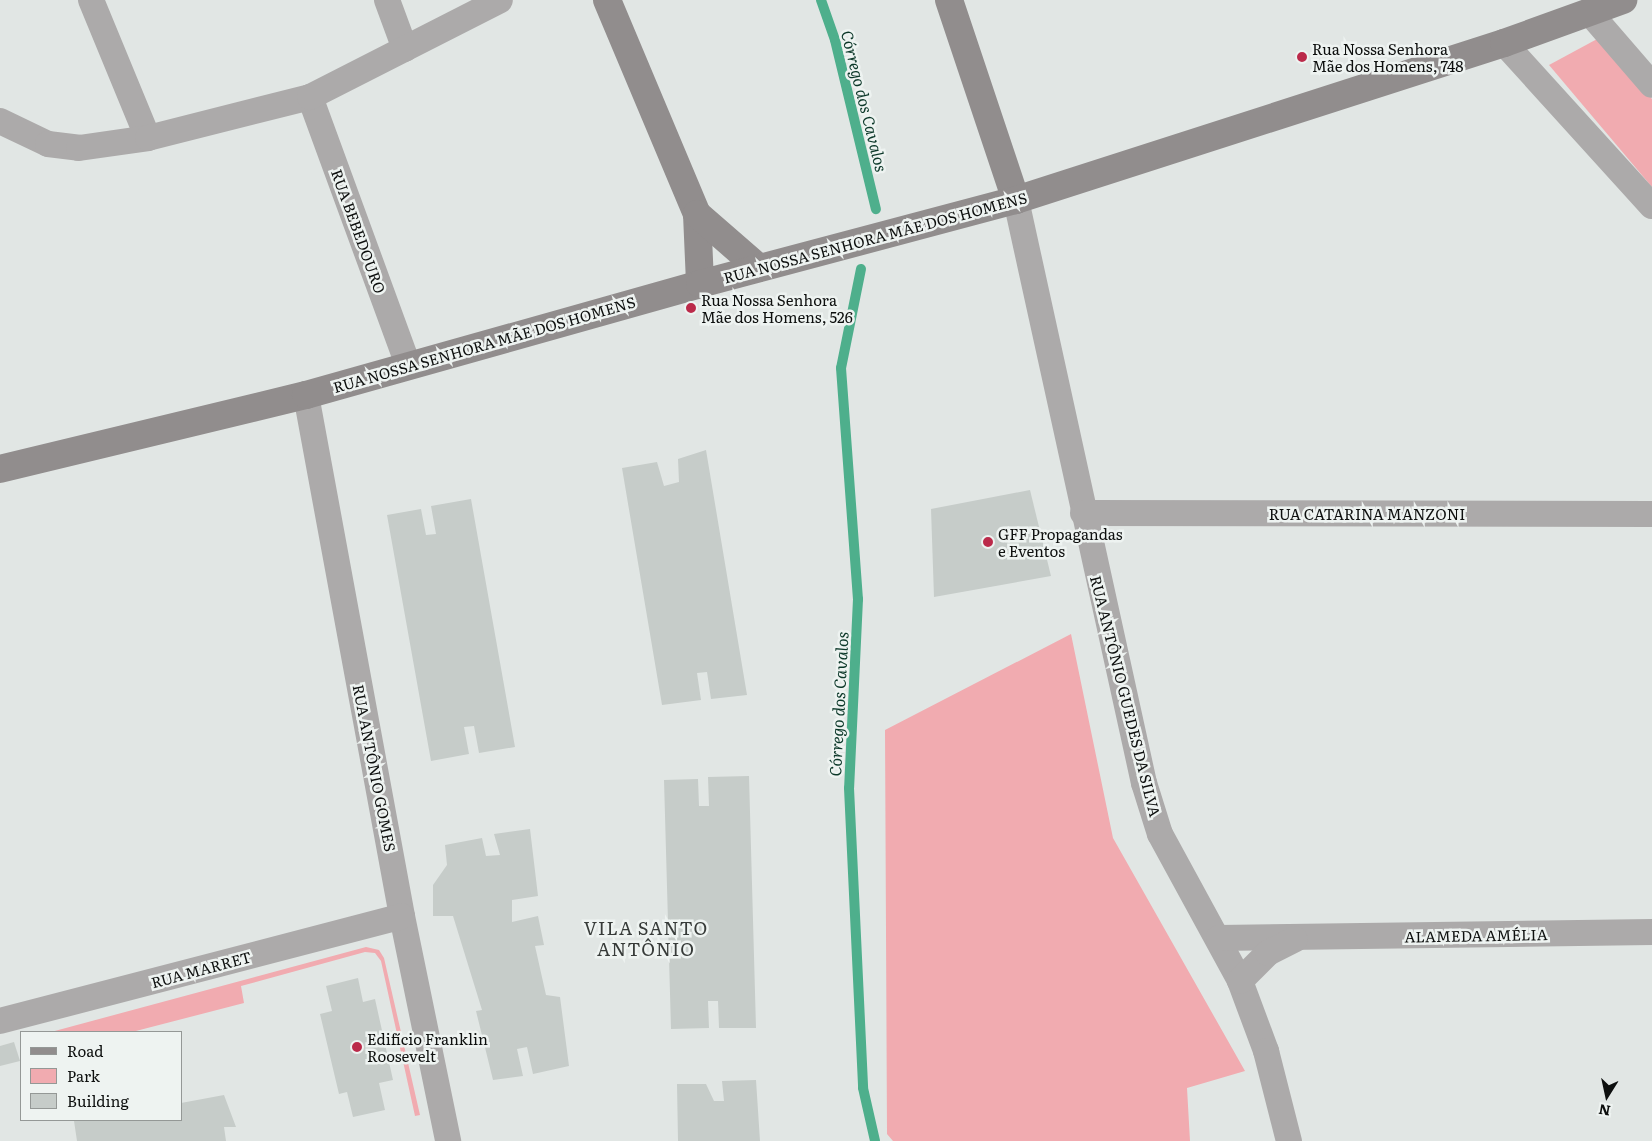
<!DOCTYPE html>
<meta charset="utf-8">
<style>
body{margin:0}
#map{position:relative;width:1652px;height:1141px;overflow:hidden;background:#e1e6e4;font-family:Literata,serif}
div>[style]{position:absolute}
.green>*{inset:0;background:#f1abb0}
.stream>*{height:10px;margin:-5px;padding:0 5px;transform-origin:5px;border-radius:5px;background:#4eaf8c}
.building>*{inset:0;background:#c6ccc9}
.street>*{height:26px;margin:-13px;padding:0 13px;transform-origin:13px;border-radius:13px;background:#acaaaa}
.secondary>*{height:28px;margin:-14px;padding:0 14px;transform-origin:14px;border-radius:14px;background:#918d8d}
.dots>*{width:14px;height:14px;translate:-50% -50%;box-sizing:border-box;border:2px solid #eef3f1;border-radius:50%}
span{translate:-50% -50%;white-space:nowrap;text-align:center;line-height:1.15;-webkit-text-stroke:5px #eef3f1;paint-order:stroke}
.poi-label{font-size:15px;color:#0d0f0e}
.left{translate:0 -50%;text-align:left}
.street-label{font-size:15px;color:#0d0f0e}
.water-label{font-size:16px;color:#0c3829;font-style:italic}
.quarter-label{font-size:18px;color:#373b39;letter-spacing:1px}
.legend{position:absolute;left:20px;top:1031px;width:162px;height:90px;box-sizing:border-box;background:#eef3f1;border:1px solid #949896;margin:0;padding:6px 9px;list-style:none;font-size:15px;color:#0d0f0e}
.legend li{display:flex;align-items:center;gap:10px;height:25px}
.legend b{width:25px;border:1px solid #949896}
.north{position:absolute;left:1582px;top:1071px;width:50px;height:50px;-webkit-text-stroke:4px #eef3f1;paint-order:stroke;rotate:190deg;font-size:14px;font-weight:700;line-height:20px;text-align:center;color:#0d0f0e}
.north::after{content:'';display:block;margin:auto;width:18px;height:22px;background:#0d0f0e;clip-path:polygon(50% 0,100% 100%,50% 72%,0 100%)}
</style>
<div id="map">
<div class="green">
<div style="clip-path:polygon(1599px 38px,1652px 99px,1652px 187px,1549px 65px)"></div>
<div style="clip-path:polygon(1071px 634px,1113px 838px,1245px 1071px,1187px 1088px,1190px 1141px,893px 1141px,887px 1134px,885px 730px)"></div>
<div style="clip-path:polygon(366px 947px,379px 950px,384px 958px,420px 1115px,415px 1116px,381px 961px,375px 953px,365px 952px,241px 986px,244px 1003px,132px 1032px,51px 1032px)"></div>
</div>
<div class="stream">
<div style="left:821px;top:0;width:42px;rotate:70.7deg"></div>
<div style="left:835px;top:40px;width:174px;rotate:76.4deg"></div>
<div style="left:861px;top:269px;width:101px;rotate:101.4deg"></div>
<div style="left:841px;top:368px;width:232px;rotate:85.8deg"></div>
<div style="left:858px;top:599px;width:189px;rotate:92.7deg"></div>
<div style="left:849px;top:788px;width:300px;rotate:87.3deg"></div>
<div style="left:863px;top:1088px;width:54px;rotate:77.2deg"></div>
</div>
<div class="building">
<div style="clip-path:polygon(706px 450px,747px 695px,711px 699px,707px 672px,697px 673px,701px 700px,662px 705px,622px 468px,657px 462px,664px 486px,679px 482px,678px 459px)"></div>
<div style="clip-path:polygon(1030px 490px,1051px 576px,934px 597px,931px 509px)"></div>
<div style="clip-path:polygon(471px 499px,515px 747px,479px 753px,474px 726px,464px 727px,469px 754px,431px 761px,387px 515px,421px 509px,426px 535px,436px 534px,431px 506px)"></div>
<div style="clip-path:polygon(749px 776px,756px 1028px,719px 1028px,718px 1001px,708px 1001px,709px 1028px,671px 1029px,664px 780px,698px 779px,699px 806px,709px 806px,708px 777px)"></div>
<div style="clip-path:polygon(530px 829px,538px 896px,512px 900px,512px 922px,538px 916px,544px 945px,535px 946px,546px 995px,560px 997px,569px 1066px,533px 1074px,527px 1047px,517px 1049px,523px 1076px,493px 1080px,476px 1011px,482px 1010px,453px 916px,433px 916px,433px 885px,447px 865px,445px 845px,482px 838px,486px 856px,500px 855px,494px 834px)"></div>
<div style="clip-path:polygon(358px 978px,363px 1002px,375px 999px,393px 1080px,379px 1083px,385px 1110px,353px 1117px,347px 1092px,339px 1094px,320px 1014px,332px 1011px,326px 986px)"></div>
<div style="clip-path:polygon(14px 1042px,20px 1061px,0 1066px,0 1046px)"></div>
<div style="clip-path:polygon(756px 1080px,760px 1141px,678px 1141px,677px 1084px,706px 1084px,714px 1101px,724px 1101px,722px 1081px)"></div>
<div style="clip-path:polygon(224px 1095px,236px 1127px,224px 1127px,226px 1141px,77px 1141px,74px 1121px,181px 1120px,181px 1103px)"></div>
</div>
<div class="street">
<div style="left:91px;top:0;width:149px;rotate:67.6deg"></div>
<div style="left:387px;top:0;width:52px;rotate:69.8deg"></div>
<div style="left:1589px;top:12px;width:96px;rotate:49.2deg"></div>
<div style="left:1504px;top:43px;width:220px;rotate:47.8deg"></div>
<div style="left:310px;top:97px;width:285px;rotate:69.9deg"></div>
<div style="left:0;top:121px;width:53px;rotate:25.6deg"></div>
<div style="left:48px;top:144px;width:31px;rotate:7deg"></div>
<div style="left:79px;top:148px;width:70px;rotate:-8.2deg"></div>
<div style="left:148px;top:138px;width:167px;rotate:-14.2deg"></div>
<div style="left:310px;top:97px;width:213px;rotate:-27deg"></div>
<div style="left:1016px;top:200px;width:597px;rotate:77.62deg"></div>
<div style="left:1144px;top:783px;width:53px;rotate:72.6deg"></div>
<div style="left:1160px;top:834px;width:167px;rotate:61.4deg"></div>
<div style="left:1240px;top:981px;width:75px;rotate:69.6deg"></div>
<div style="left:1266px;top:1051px;width:93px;rotate:75.7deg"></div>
<div style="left:306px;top:395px;width:530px;rotate:79.56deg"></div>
<div style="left:402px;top:916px;width:230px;rotate:78.4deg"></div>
<div style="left:1083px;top:513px;width:569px;rotate:0.1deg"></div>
<div style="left:1219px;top:938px;width:433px;rotate:-0.8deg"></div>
<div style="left:1240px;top:981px;width:40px;rotate:-45deg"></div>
<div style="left:1268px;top:953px;width:30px;rotate:-27deg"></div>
<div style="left:0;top:1021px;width:415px;rotate:-14.6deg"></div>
</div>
<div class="secondary">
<div style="left:607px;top:0;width:232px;rotate:67.2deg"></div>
<div style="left:697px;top:214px;width:70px;rotate:87.5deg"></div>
<div style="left:949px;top:0;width:211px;rotate:71.5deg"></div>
<div style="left:697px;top:214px;width:82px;rotate:41.1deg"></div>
<div style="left:0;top:469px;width:315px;rotate:-13.6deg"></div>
<div style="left:306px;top:395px;width:409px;rotate:-15.7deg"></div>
<div style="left:700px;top:284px;width:327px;rotate:-14.9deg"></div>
<div style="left:1016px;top:200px;width:513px;rotate:-17.83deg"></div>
<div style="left:1504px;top:43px;width:127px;rotate:-19.9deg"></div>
</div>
<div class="dots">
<div style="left:1302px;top:57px;background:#bb2a4a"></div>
<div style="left:691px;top:308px;background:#bb2a4a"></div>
<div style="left:988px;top:542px;background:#bb2a4a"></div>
<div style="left:357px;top:1047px;background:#bb2a4a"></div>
</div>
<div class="poi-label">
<span class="left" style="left:1312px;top:57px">Rua Nossa Senhora<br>Mãe dos Homens, 748</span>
<span class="left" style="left:701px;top:308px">Rua Nossa Senhora<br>Mãe dos Homens, 526</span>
<span class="left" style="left:998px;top:542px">GFF Propagandas<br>e Eventos</span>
<span class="left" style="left:367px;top:1047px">Edifício Franklin<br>Roosevelt</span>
</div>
<div class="street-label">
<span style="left:359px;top:231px;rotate:70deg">RUA BEBEDOURO</span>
<span style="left:875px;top:237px;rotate:-15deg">RUA NOSSA SENHORA MÃE DOS HOMENS</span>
<span style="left:484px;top:344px;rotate:-16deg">RUA NOSSA SENHORA MÃE DOS HOMENS</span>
<span style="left:1367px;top:514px">RUA CATARINA MANZONI</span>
<span style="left:1126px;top:696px;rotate:76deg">RUA ANTÔNIO GUEDES DA SILVA</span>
<span style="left:375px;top:768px;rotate:79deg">RUA ANTÔNIO GOMES</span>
<span style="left:1476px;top:935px;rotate:-1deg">ALAMEDA AMÉLIA</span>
<span style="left:201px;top:969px;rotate:-15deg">RUA MARRET</span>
</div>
<div class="water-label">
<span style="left:865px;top:101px;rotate:76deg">Córrego dos Cavalos</span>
<span style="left:838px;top:704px;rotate:-87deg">Córrego dos Cavalos</span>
</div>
<div class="quarter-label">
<span style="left:646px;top:939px">VILA SANTO<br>ANTÔNIO</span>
</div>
<ul class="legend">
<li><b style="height:6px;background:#918d8d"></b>Road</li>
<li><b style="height:14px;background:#f1abb0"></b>Park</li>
<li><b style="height:14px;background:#c6ccc9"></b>Building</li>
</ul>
<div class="north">N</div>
</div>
